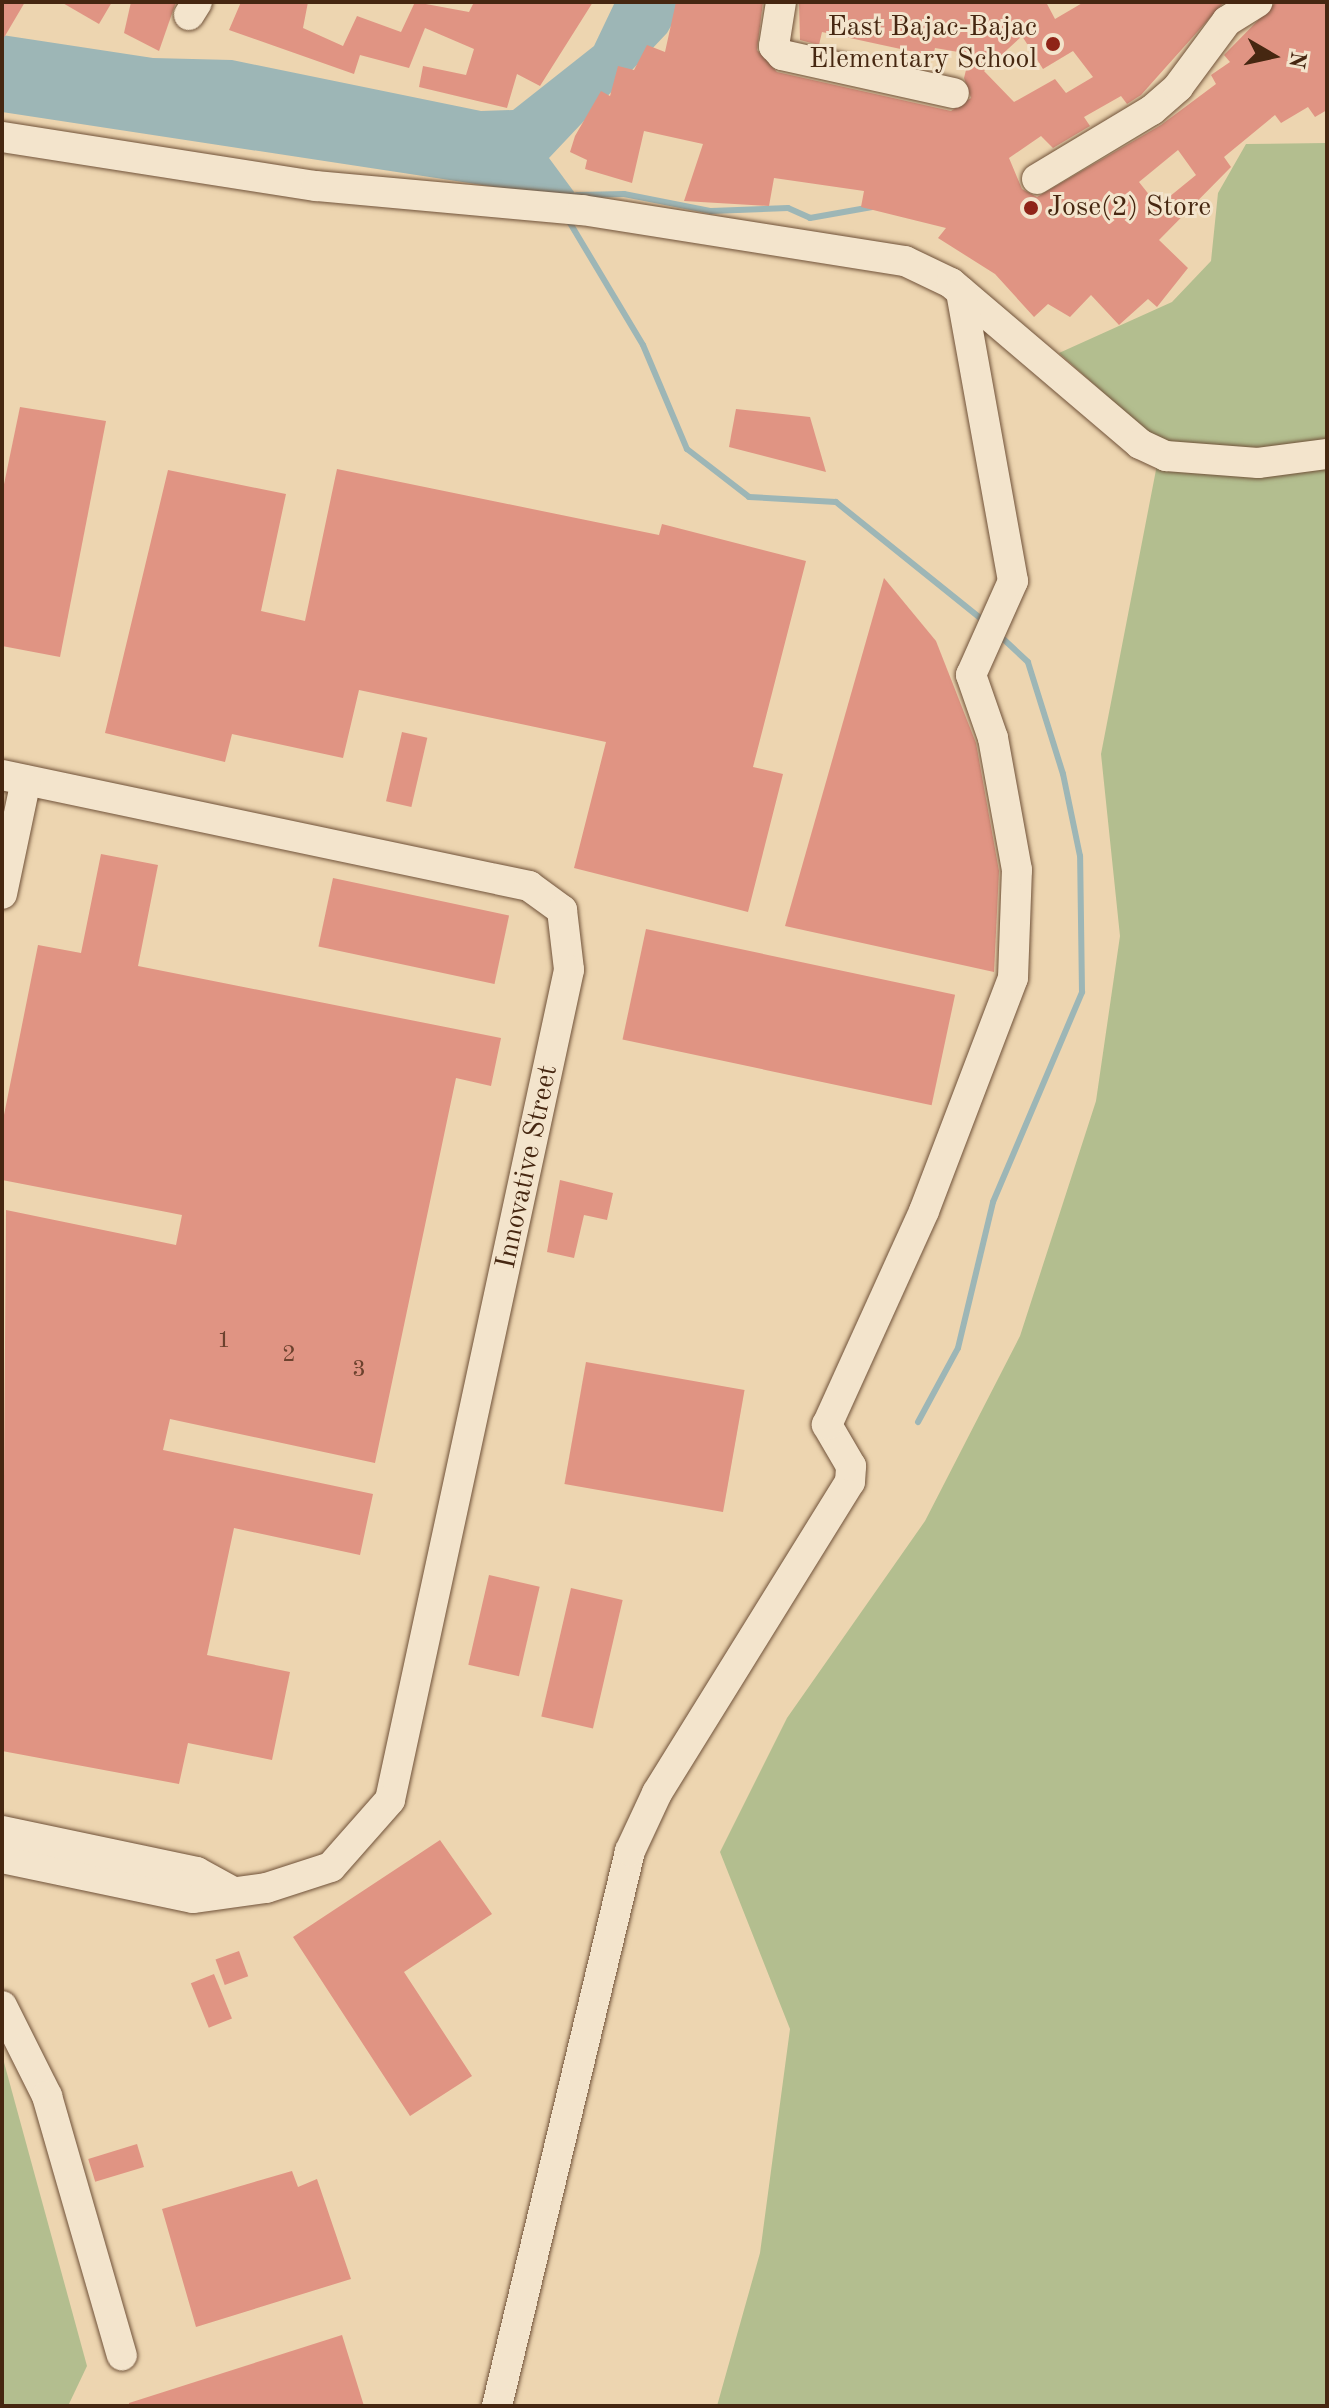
<!DOCTYPE html>
<style>
body{margin:0}
#map{position:relative;width:1329px;height:2408px;overflow:hidden;background:#edd5b0;font-family:"Old Standard TT",serif}
div>[style]{position:absolute}
.green>*{inset:0;background:#b3be8f}
.water>*{inset:0;background:#9db6b6}
.stream>*{height:6px;margin:-3px;padding:0 3px;transform-origin:3px;border-radius:3px;background:#9db6b6}
.building>*{inset:0;background:#e09483;transform-origin:0 0}
.roads{filter:drop-shadow(0 0 2px #705239) drop-shadow(0 0 2px #705239)}
.minor>*{height:30px;margin:-15px;padding:0 15px;transform-origin:15px;border-radius:15px;background:#f3e4cc}
.dots>*{width:22px;height:22px;translate:-50% -50%;box-sizing:border-box;border:4px solid #f3e4cc;border-radius:50%}
span{translate:-50% -50%;white-space:nowrap;text-align:center;line-height:1.15;-webkit-text-stroke:6px #f3e4cc;paint-order:stroke}
.number-label{font-size:24px;color:#6c422e}
.number-label span{-webkit-text-stroke-width:0}
.poi-label{font-size:28px;color:#462711}
.right{translate:-100% -50%;text-align:right}
.left{translate:0 -50%;text-align:left}
.street-label{font-size:28px;color:#462711}
.frame{position:absolute;inset:0;border:4px solid #462711;pointer-events:none}
.north{position:absolute;left:1233px;top:16px;width:80px;height:80px;-webkit-text-stroke:6px #f3e4cc;paint-order:stroke;rotate:99deg;font-size:22px;font-weight:700;line-height:32px;text-align:center;color:#462711}
.north::after{content:'';display:block;margin:auto;width:28px;height:36px;background:#462711;clip-path:polygon(50% 0,100% 100%,50% 72%,0 100%)}
</style>
<div id="map">
<div class="green">
<div style="clip-path:polygon(1327px 143px,1327px 2406px,717px 2406px,760px 2253px,790px 2029px,720px 1852px,787px 1718px,925px 1521px,1020px 1336px,1096px 1101px,1120px 936px,1101px 754px,1161px 444px,1059px 353px,1172px 302px,1211px 261px,1218px 193px,1246px 144px)"></div>
<div style="clip-path:polygon(2px 2055px,87px 2366px,68px 2406px,2px 2406px)"></div>
</div>
<div class="water">
<div style="clip-path:polygon(615px 2px,685px 2px,667px 33px,549px 158px,580px 200px,2px 112px,2px 35px,153px 58px,232px 60px,481px 111px,513px 110px,594px 46px)"></div>
</div>
<div class="stream">
<div style="left:577px;top:195px;width:47px;rotate:-1.2deg"></div>
<div style="left:624px;top:194px;width:89px;rotate:11.1deg"></div>
<div style="left:711px;top:211px;width:77px;rotate:-2.2deg"></div>
<div style="left:788px;top:208px;width:24px;rotate:24deg"></div>
<div style="left:810px;top:218px;width:63px;rotate:-10.1deg"></div>
<div style="left:567px;top:218px;width:148px;rotate:59.1deg"></div>
<div style="left:643px;top:345px;width:113px;rotate:67.1deg"></div>
<div style="left:687px;top:449px;width:78px;rotate:37.7deg"></div>
<div style="left:749px;top:497px;width:87px;rotate:3.3deg"></div>
<div style="left:836px;top:502px;width:190px;rotate:38.8deg"></div>
<div style="left:918px;top:1422px;width:84px;rotate:-61.6deg"></div>
<div style="left:958px;top:1348px;width:150px;rotate:-76.5deg"></div>
<div style="left:993px;top:1202px;width:228px;rotate:-67deg"></div>
<div style="left:1082px;top:992px;width:136px;rotate:-90.8deg"></div>
<div style="left:1080px;top:856px;width:84px;rotate:-101.7deg"></div>
<div style="left:1063px;top:774px;width:117px;rotate:-107.4deg"></div>
<div style="left:1028px;top:662px;width:41px;rotate:-137deg"></div>
</div>
<div class="building">
<div style="clip-path:polygon(2px 2px,25px 2px,2px 41px)"></div>
<div style="clip-path:polygon(61px 2px,112px 2px,99px 24px)"></div>
<div style="clip-path:polygon(131px 2px,176px 2px,159px 51px,124px 33px)"></div>
<div style="clip-path:polygon(241px 2px,308px 2px,303px 28px,343px 46px,357px 16px,401px 32px,415px 2px,469px 12px,474px 2px,593px 2px,540px 86px,517px 74px,507px 108px,419px 87px,423px 66px,466px 75px,474px 49px,425px 28px,409px 68px,360px 55px,354px 74px,229px 30px)"></div>
<div style="clip-path:polygon(evenodd,676px 2px,763px 2px,757px 50px,777px 72px,951px 111px,971px 98px,964px 78px,970px 54px,935px 48px,933px 56px,822px 32px,819px 45px,800px 40px,799px 2px,1046px 2px,1055px 19px,1084px 2px,1224px 2px,1141px 95px,1127px 104px,1121px 96px,1084px 117px,1090px 126px,1053px 148px,1041px 136px,1009px 158px,1022px 189px,1037px 197px,1161px 125px,1216px 84px,1211px 75px,1230px 62px,1224px 55px,1276px 2px,1327px 2px,1327px 110px,1315px 117px,1308px 107px,1281px 123px,1275px 115px,1224px 157px,1231px 167px,1159px 240px,1188px 268px,1157px 307px,1148px 299px,1119px 325px,1091px 295px,1070px 317px,1048px 304px,1034px 317px,995px 274px,938px 238px,946px 228px,861px 207px,864px 191px,774px 178px,769px 206px,684px 201px,703px 144px,644px 131px,632px 183px,585px 169px,587px 160px,570px 152px,575px 136px,601px 91px,610px 96px,618px 66px,634px 70px,647px 45px,665px 52px,676px 2px,1022px 36px,1043px 69px,1073px 51px,1093px 77px,1066px 93px,1055px 79px,1014px 102px,984px 71px,1022px 36px,676px 2px,1178px 150px,1196px 175px,1158px 206px,1139px 182px,1178px 150px)"></div>
<div style="clip-path:polygon(20px 407px,106px 421px,60px 657px,2px 646px,2px 494px)"></div>
<div style="clip-path:polygon(736px 409px,810px 417px,826px 472px,729px 447px)"></div>
<div style="clip-path:polygon(337px 469px,659px 535px,662px 524px,806px 561px,753px 767px,783px 774px,748px 912px,574px 868px,606px 742px,359px 690px,343px 758px,232px 734px,225px 762px,105px 733px,168px 470px,286px 494px,261px 611px,305px 621px)"></div>
<div style="clip-path:polygon(884px 578px,936px 641px,976px 743px,999px 871px,994px 972px,785px 926px)"></div>
<div style="left:402px;top:732px;width:26px;height:71px;rotate:13deg"></div>
<div style="clip-path:polygon(101px 854px,158px 865px,138px 966px,501px 1038px,491px 1086px,456px 1078px,375px 1463px,170px 1419px,163px 1450px,373px 1494px,360px 1555px,234px 1528px,207px 1655px,290px 1672px,272px 1760px,188px 1743px,179px 1784px,2px 1751px,6px 1210px,176px 1245px,182px 1215px,2px 1180px,2px 1125px,38px 945px,81px 953px)"></div>
<div style="left:333px;top:878px;width:180px;height:70px;rotate:12deg"></div>
<div style="left:646px;top:929px;width:316px;height:113px;rotate:12deg"></div>
<div style="clip-path:polygon(560px 1180px,613px 1193px,607px 1220px,584px 1215px,574px 1258px,547px 1252px)"></div>
<div style="left:586px;top:1362px;width:161px;height:124px;rotate:10deg"></div>
<div style="left:489px;top:1575px;width:52px;height:92px;rotate:13deg"></div>
<div style="left:571px;top:1588px;width:53px;height:132px;rotate:13deg"></div>
<div style="clip-path:polygon(440px 1840px,492px 1914px,404px 1972px,472px 2076px,410px 2116px,293px 1937px)"></div>
<div style="left:239px;top:1951px;width:27px;height:25px;rotate:70deg"></div>
<div style="left:214px;top:1974px;width:48px;height:25px;rotate:68deg"></div>
<div style="left:137px;top:2144px;width:24px;height:51px;rotate:73deg"></div>
<div style="clip-path:polygon(292px 2171px,298px 2187px,317px 2179px,351px 2279px,196px 2327px,162px 2209px)"></div>
<div style="clip-path:polygon(342px 2335px,364px 2406px,129px 2406px,129px 2403px)"></div>
</div>
<div class="roads">
<div class="minor">
<div style="left:781px;top:2px;width:45px;rotate:99deg"></div>
<div style="left:774px;top:46px;width:12px;rotate:48deg"></div>
<div style="left:782px;top:55px;width:176px;rotate:12.5deg"></div>
<div style="left:189px;top:15px;width:15px;rotate:-58deg"></div>
<div style="left:2px;top:137px;width:318px;rotate:8.9deg"></div>
<div style="left:316px;top:186px;width:267px;rotate:5.2deg"></div>
<div style="left:582px;top:210px;width:327px;rotate:9deg"></div>
<div style="left:905px;top:261px;width:51px;rotate:25.6deg"></div>
<div style="left:951px;top:283px;width:248px;rotate:40.4deg"></div>
<div style="left:1140px;top:444px;width:29px;rotate:25deg"></div>
<div style="left:1166px;top:456px;width:92px;rotate:4.4deg"></div>
<div style="left:1258px;top:463px;width:70px;rotate:-7.4deg"></div>
<div style="left:1037px;top:179px;width:134px;rotate:-31deg"></div>
<div style="left:1152px;top:110px;width:35px;rotate:-41deg"></div>
<div style="left:1178px;top:87px;width:82px;rotate:-53.4deg"></div>
<div style="left:1227px;top:21px;width:36px;rotate:-32deg"></div>
<div style="left:2px;top:775px;width:539px;rotate:11.89deg"></div>
<div style="left:529px;top:886px;width:41px;rotate:36deg"></div>
<div style="left:562px;top:910px;width:60px;rotate:83.3deg"></div>
<div style="left:569px;top:970px;width:849px;rotate:102.17deg"></div>
<div style="left:390px;top:1800px;width:89px;rotate:131.4deg"></div>
<div style="left:331px;top:1867px;width:68px;rotate:162.1deg"></div>
<div style="left:266px;top:1888px;width:74px;rotate:172.2deg"></div>
<div style="left:193px;top:1898px;width:195px;rotate:-168.2deg"></div>
<div style="left:2px;top:894px;width:116px;rotate:-78.1deg"></div>
<div style="left:2px;top:1831px;width:199px;rotate:11.9deg"></div>
<div style="left:197px;top:1872px;width:38px;rotate:29deg"></div>
<div style="left:2px;top:2006px;width:101px;rotate:63.4deg"></div>
<div style="left:47px;top:2096px;width:270px;rotate:73.9deg"></div>
<div style="left:497px;top:2406px;width:571px;rotate:-76.52deg"></div>
<div style="left:630px;top:1851px;width:64px;rotate:-65deg"></div>
<div style="left:657px;top:1793px;width:366px;rotate:-58.2deg"></div>
<div style="left:850px;top:1482px;width:16px;rotate:-86deg"></div>
<div style="left:851px;top:1466px;width:48px;rotate:-120.3deg"></div>
<div style="left:827px;top:1425px;width:235px;rotate:-65.6deg"></div>
<div style="left:924px;top:1211px;width:249px;rotate:-69.1deg"></div>
<div style="left:1013px;top:978px;width:108px;rotate:-87.9deg"></div>
<div style="left:1017px;top:870px;width:134px;rotate:-100.3deg"></div>
<div style="left:993px;top:738px;width:67px;rotate:-109.2deg"></div>
<div style="left:971px;top:675px;width:103px;rotate:-65.9deg"></div>
<div style="left:1013px;top:581px;width:294px;rotate:-100.2deg"></div>
</div>
</div>
<div class="dots">
<div style="left:1053px;top:44px;background:#8f2418"></div>
<div style="left:1031px;top:208px;background:#8f2418"></div>
</div>
<div class="number-label">
<span style="left:224px;top:1342px">1</span>
<span style="left:289px;top:1356px">2</span>
<span style="left:359px;top:1371px">3</span>
</div>
<div class="poi-label">
<span class="right" style="left:1037px;top:44px">East Bajac-Bajac<br>Elementary School</span>
<span class="left" style="left:1047px;top:208px">Jose(2) Store</span>
</div>
<div class="street-label">
<span style="left:528px;top:1167px;rotate:-78deg">Innovative Street</span>
</div>
<div class="frame"></div>
<div class="north">N</div>
</div>
